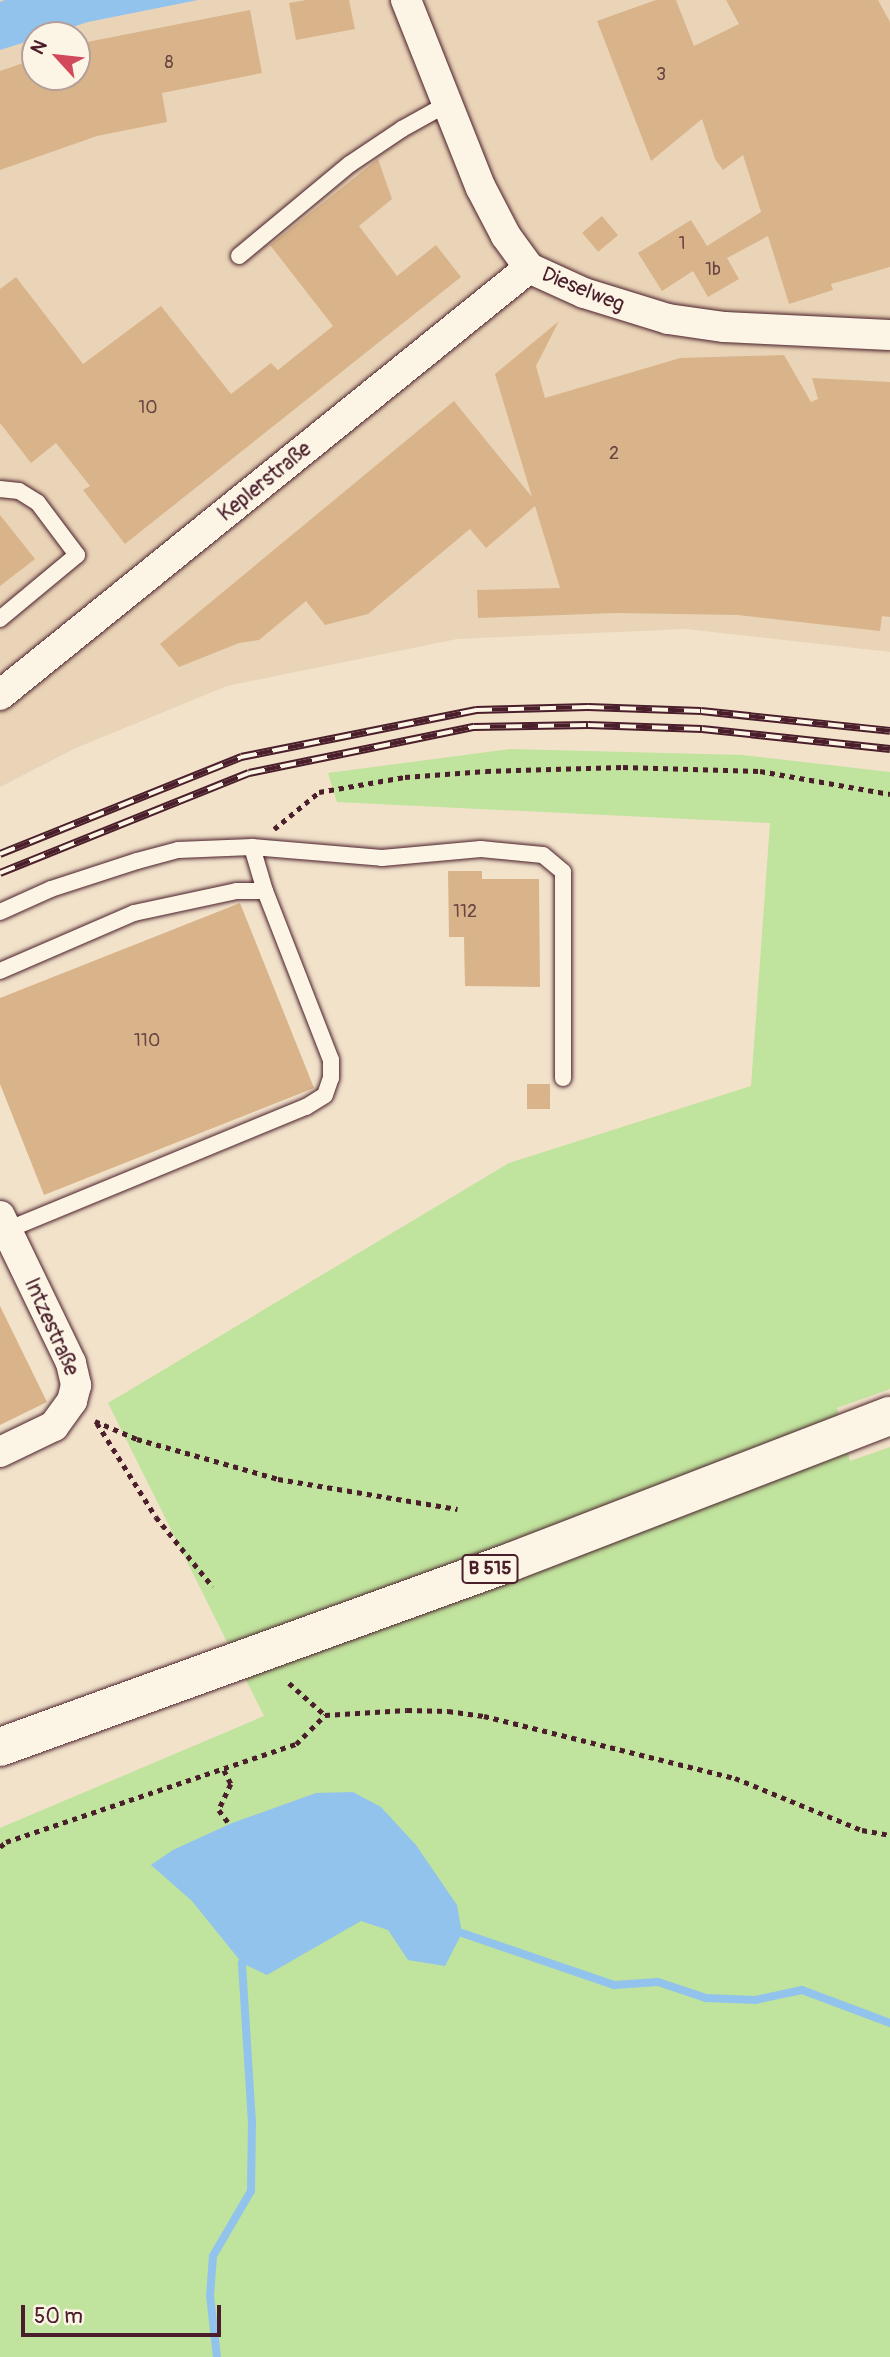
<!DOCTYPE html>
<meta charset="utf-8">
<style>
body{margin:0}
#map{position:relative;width:890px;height:2357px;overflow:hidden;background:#f2e2ca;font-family:Pangolin,sans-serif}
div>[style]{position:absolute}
.built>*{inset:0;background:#ead4b7}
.green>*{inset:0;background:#c0e39d}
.water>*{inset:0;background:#91c3ed}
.stream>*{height:8px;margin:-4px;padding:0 4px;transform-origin:4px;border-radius:4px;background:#91c3ed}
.building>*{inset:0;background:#d9b48a;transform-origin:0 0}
.path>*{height:4.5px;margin-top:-2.25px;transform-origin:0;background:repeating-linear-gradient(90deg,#4a1f2b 0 5px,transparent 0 10px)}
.roads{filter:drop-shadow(0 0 2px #4a1f2b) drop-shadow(0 0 2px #4a1f2b)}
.lane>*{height:16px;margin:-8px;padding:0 8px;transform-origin:8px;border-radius:8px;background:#fcf5e5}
.street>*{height:30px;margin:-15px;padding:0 15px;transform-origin:15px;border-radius:15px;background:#fcf5e5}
.primary>*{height:38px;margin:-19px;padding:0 19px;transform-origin:19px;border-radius:19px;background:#fcf5e5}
.rail>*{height:8px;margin-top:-4px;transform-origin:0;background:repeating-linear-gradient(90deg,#fcf5e5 0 16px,#4a1f2b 0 32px);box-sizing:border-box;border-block:2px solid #4a1f2b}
span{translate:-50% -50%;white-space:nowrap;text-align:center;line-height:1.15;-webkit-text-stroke:5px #fcf5e5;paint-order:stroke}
.number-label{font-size:18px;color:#6e4443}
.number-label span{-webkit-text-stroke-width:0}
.shield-label span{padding:2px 5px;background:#fcf5e5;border:2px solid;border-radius:5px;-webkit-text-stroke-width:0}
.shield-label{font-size:19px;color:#4a1f2b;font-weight:700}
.street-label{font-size:21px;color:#4a1f2b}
.north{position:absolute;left:21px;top:21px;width:70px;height:70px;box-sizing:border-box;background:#fcf5e5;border:2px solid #b59f9b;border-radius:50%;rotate:297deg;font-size:19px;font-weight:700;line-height:28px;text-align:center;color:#4a1f2b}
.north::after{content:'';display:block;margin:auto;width:24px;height:32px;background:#d1495b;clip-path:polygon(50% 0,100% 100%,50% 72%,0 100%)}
.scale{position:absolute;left:21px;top:2305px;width:200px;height:32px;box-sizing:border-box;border:4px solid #4a1f2b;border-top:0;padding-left:9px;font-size:21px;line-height:24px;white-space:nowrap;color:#4a1f2b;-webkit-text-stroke:5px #fcf5e5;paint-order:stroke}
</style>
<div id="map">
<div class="built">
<div style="clip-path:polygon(evenodd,0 0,890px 0,890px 652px,686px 629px,457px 639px,227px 686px,76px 748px,0 787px,0 0,35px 35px,77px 35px,77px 77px,35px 77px,35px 35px)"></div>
</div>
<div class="green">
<div style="clip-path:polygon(510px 749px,743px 755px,890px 772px,890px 1389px,837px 1408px,850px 1461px,890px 1447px,890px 2357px,0 2357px,0 1828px,264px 1716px,108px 1403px,509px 1163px,751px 1086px,770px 823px,337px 802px,328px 773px)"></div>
</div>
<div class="water">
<div style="clip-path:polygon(5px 0,198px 0,88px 22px,47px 35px,35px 35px,35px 39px,0 50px,0 2px)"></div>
<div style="clip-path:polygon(353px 1792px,381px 1807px,416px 1845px,457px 1905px,462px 1933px,445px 1966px,408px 1960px,388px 1930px,361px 1921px,267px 1975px,242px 1963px,192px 1901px,151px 1865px,173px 1850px,232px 1823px,316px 1793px)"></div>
</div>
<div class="stream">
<div style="left:462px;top:1933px;width:161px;rotate:18.9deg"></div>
<div style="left:614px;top:1985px;width:44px;rotate:-3.9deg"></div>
<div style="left:658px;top:1982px;width:51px;rotate:18.4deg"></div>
<div style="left:706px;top:1998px;width:49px;rotate:2.3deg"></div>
<div style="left:755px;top:2000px;width:48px;rotate:-12deg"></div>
<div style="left:802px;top:1990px;width:94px;rotate:20.6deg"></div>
<div style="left:217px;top:2357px;width:61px;rotate:-96.5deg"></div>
<div style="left:210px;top:2296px;width:40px;rotate:-85.7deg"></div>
<div style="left:213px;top:2256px;width:75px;rotate:-59.7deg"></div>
<div style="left:251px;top:2191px;width:68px;rotate:-89.2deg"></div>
<div style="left:252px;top:2123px;width:160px;rotate:-93.6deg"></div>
</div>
<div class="building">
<div style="clip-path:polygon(306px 0,349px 0,355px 29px,296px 40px,289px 3px)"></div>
<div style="clip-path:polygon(656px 0,676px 0,694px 46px,739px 24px,726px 0,878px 0,890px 22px,890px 267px,831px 284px,833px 290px,789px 304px,768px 236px,727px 258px,739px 279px,708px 297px,693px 271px,662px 291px,638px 253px,691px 220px,707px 246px,761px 212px,743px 155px,723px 170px,715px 159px,702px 119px,651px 161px,597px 21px)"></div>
<div style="clip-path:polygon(250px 10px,262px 73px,162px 93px,167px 122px,97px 136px,0 170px,0 71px,35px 59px,35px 77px,77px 77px,77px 44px)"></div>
<div style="clip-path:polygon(378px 159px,392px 199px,359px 226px,397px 276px,436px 245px,461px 277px,125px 544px,83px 490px,90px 486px,56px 443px,31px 463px,0 423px,0 289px,16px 277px,83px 364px,161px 306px,231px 394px,271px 363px,278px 370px,333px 326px,270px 245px)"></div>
<div style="left:602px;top:216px;width:25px;height:26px;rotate:50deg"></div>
<div style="clip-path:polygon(559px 321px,536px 366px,545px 398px,680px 358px,784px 355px,811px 402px,818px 399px,812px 378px,890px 382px,890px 617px,882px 616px,880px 631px,738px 615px,616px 613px,478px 618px,477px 590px,560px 588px,535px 506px,486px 548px,470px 529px,368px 614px,325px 625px,306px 601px,259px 640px,239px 643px,179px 667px,160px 644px,454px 401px,532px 497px,495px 374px)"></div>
<div style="clip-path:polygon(0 515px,35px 559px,0 586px)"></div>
<div style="clip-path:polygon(448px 871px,482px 871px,482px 879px,539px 879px,540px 987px,465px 986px,464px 937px,449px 937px)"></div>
<div style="clip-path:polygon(240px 903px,314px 1088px,44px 1195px,0 1084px,0 998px)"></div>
<div style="left:550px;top:1084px;width:25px;height:23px;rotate:90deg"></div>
<div style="clip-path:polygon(0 1306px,47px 1402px,0 1425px)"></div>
</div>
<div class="path">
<div style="left:274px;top:829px;width:58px;rotate:-39.4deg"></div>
<div style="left:319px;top:792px;width:87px;rotate:-9.9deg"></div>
<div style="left:405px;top:777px;width:81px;rotate:-4.2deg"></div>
<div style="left:486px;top:771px;width:137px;rotate:-1.7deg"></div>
<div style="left:623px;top:767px;width:137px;rotate:1.7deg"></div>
<div style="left:760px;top:771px;width:132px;rotate:10deg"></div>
<div style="left:95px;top:1421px;width:46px;rotate:23.2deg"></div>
<div style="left:137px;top:1439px;width:147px;rotate:15.8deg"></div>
<div style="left:278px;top:1479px;width:182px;rotate:9.5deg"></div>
<div style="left:97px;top:1423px;width:111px;rotate:57.9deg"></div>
<div style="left:156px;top:1517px;width:90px;rotate:50.8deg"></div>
<div style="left:289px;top:1683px;width:48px;rotate:41.6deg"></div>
<div style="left:224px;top:1770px;width:16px;rotate:63deg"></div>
<div style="left:231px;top:1784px;width:29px;rotate:115deg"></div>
<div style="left:219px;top:1810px;width:15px;rotate:53deg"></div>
<div style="left:0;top:1847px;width:8px;rotate:-40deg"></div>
<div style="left:6px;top:1842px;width:306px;rotate:-18.7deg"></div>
<div style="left:296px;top:1744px;width:41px;rotate:-45deg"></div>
<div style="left:325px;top:1715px;width:82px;rotate:-3.5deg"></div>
<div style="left:407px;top:1710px;width:41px;rotate:1.4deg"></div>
<div style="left:448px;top:1711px;width:36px;rotate:8deg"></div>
<div style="left:484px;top:1716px;width:259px;rotate:13.9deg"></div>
<div style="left:735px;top:1778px;width:137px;rotate:22.3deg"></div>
<div style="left:862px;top:1830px;width:28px;rotate:10deg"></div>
</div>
<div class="roads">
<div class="lane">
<div style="left:239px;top:256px;width:144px;rotate:-39.7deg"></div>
<div style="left:350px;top:164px;width:63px;rotate:-33.9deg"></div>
<div style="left:402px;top:129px;width:51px;rotate:-29.1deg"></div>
<div style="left:0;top:489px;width:19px;rotate:6deg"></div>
<div style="left:19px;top:491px;width:22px;rotate:32deg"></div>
<div style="left:38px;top:503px;width:65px;rotate:53.1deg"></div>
<div style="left:77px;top:555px;width:100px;rotate:140.3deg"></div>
<div style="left:0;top:912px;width:56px;rotate:-24.3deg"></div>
<div style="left:51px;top:889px;width:90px;rotate:-18deg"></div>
<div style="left:137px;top:861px;width:42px;rotate:-15deg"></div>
<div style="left:178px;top:850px;width:74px;rotate:-2.3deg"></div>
<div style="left:252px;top:847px;width:130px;rotate:4.8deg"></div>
<div style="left:382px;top:858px;width:99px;rotate:-5.2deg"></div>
<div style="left:481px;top:849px;width:62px;rotate:5.5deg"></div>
<div style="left:543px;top:855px;width:26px;rotate:40deg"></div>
<div style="left:563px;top:872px;width:206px;rotate:90deg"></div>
<div style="left:0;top:971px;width:146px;rotate:-23.4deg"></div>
<div style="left:134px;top:913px;width:105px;rotate:-12.1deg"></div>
<div style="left:237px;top:891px;width:28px"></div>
<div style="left:7px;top:1230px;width:323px;rotate:-22.4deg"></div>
<div style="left:306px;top:1107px;width:22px;rotate:-32deg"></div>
<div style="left:325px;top:1095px;width:18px;rotate:-71deg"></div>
<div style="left:331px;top:1078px;width:18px;rotate:-90deg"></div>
<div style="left:331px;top:1060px;width:181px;rotate:-111.3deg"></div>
<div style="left:265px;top:891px;width:46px;rotate:-106.5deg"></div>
</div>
<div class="street">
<div style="left:406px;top:0;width:202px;rotate:68.3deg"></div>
<div style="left:481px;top:188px;width:54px;rotate:62.5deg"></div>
<div style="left:506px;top:236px;width:39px;rotate:54deg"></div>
<div style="left:529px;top:268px;width:60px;rotate:24.4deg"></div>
<div style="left:584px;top:293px;width:88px;rotate:17.2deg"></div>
<div style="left:668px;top:319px;width:57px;rotate:8.1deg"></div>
<div style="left:724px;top:327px;width:166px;rotate:2.8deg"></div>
<div style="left:0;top:695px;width:680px;rotate:-38.91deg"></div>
<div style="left:0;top:1216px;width:163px;rotate:64.2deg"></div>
<div style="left:71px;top:1363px;width:23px;rotate:77deg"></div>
<div style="left:76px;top:1385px;width:16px;rotate:104deg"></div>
<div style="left:72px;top:1401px;width:31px;rotate:126deg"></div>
<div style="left:54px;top:1426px;width:60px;rotate:154.3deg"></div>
</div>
<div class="primary">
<div style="left:0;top:1747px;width:543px;rotate:-19.9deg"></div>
<div style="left:511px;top:1562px;width:406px;rotate:-21.1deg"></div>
</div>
</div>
<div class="rail">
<div style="left:0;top:854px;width:260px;rotate:-21.9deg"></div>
<div style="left:241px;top:757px;width:240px;rotate:-11.3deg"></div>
<div style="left:476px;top:710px;width:112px;rotate:-1.5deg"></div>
<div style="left:588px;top:707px;width:113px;rotate:2deg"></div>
<div style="left:701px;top:711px;width:190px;rotate:6deg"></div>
<div style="left:0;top:873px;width:268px;rotate:-21.9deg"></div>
<div style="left:249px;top:773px;width:230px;rotate:-11.6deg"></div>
<div style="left:474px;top:727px;width:114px;rotate:-1deg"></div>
<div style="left:588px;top:725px;width:114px;rotate:2deg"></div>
<div style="left:702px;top:729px;width:189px;rotate:6.1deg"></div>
</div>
<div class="number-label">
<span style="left:169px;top:63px">8</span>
<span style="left:661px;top:75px">3</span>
<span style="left:682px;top:244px">1</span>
<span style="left:713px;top:270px">1b</span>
<span style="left:148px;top:408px">10</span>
<span style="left:614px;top:454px">2</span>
<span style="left:465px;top:912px">112</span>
<span style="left:147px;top:1041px">110</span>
</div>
<div class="shield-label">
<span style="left:490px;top:1569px">B 515</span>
</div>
<div class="street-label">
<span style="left:583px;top:290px;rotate:22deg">Dieselweg</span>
<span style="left:265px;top:482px;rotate:-39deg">Keplerstraße</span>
<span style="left:51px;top:1327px;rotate:66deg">Intzestraße</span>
</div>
<div class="north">N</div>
<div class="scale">50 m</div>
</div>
